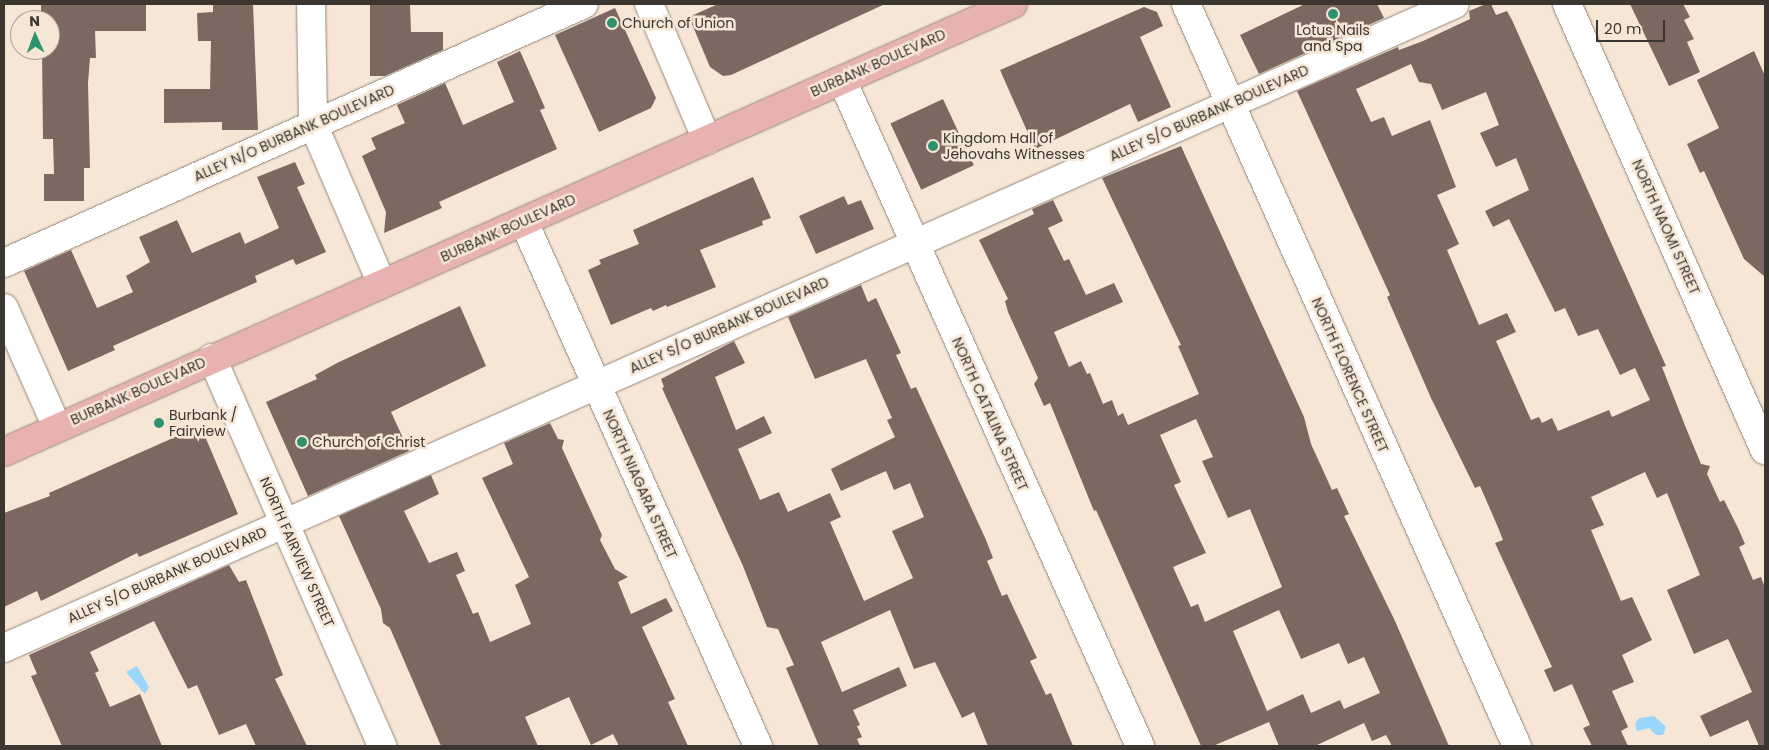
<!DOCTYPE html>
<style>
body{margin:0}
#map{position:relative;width:1769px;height:750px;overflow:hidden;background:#f6e6d6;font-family:Poppins,sans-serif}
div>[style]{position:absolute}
.water>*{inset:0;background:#98d6fe}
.building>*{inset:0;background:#7c6861;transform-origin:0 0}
.roads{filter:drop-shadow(0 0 1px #958778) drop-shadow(0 0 1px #958778)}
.minor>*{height:28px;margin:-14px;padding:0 14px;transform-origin:14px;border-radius:14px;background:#fff}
.major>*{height:28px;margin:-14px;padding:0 14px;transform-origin:14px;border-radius:14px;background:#e7b2b0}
.dots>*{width:14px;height:14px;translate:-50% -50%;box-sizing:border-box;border:2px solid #f6e6d6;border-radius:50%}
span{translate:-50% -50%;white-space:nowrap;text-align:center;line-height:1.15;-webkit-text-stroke:5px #f6e6d6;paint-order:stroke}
.poi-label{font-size:14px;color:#3c3630}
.left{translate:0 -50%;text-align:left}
.street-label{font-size:14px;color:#3c3630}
.frame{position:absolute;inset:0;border:5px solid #3c3630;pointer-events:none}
.north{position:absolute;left:10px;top:10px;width:50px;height:50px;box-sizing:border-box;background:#f6e6d6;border:1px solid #aca094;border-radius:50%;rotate:358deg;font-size:14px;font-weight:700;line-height:20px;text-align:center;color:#3c3630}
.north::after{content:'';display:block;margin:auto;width:18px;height:22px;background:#2d936f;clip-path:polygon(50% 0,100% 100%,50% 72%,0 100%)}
.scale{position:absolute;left:1596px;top:20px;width:69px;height:22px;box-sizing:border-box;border:2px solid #3c3630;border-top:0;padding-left:6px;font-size:15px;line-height:18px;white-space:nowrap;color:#3c3630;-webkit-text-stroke:4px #f6e6d6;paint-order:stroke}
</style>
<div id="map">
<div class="water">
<div style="clip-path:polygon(137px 666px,149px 687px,145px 694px,126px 672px)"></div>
<div style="clip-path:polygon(1654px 716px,1666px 727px,1663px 735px,1656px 735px,1649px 728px,1637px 731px,1635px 724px,1639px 718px)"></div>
</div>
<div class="building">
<div style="clip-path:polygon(41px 4px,146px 4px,146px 31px,95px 31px,96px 58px,90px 58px,88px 83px,90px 168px,84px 168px,84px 201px,44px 201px,44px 174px,54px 174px,53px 139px,43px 139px,42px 50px,50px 50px,50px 20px,41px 20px)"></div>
<div style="clip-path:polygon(213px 4px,253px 4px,258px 130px,222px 130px,222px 122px,164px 123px,164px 89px,210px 89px,211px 41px,198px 41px,197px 13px,213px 12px)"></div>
<div style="clip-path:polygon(370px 4px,410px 4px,411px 32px,443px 32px,443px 50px,385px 76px,370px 76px)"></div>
<div style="clip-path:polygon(718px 4px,885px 4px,731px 75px,723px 76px,710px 67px,689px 17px)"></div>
<div style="clip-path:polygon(1305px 4px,1377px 4px,1384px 18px,1259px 74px,1240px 35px)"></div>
<div style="clip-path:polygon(evenodd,1486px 4px,1491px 4px,1496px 15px,1507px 11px,1512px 20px,1666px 366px,1662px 367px,1686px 428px,1701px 464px,1710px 466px,1707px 474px,1720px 502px,1724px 500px,1738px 528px,1745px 544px,1739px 547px,1753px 580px,1761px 577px,1765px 588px,1765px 746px,1759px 746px,1748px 720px,1710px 737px,1700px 716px,1752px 692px,1728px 639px,1694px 654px,1667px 590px,1700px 575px,1667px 493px,1657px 498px,1645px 472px,1591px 497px,1604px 525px,1591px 530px,1621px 601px,1632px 597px,1652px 640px,1622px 655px,1634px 682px,1612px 691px,1628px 727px,1621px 731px,1628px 746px,1592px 746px,1583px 728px,1590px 725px,1572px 684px,1554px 692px,1544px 670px,1552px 667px,1495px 543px,1503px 540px,1497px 525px,1480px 486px,1475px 488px,1431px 398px,1387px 297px,1390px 295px,1297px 91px,1398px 47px,1399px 50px,1423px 41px,1470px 19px,1469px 11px,1486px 4px,1411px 64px,1419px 82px,1431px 84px,1442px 110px,1486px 92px,1499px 125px,1480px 133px,1496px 167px,1516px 158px,1529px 190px,1485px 211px,1493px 227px,1509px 219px,1555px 312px,1565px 308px,1578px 336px,1598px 329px,1620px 375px,1635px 368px,1650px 400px,1612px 417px,1609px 410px,1558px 431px,1552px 418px,1542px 423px,1539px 417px,1531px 420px,1496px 341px,1516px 332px,1507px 313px,1479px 325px,1447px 250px,1459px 244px,1437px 195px,1456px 187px,1430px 120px,1392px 136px,1384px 117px,1371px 122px,1356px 89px,1411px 64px)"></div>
<div style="clip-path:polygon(1630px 4px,1683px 4px,1690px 17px,1684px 20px,1694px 39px,1687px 42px,1700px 72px,1669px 86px)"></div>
<div style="clip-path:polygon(1144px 7px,1157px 12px,1163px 26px,1140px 37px,1171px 107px,1138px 122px,1130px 104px,1035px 149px,1000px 70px)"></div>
<div style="clip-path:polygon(615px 8px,656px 98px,651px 108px,599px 132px,555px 35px)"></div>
<div style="clip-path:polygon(520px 51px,545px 108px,540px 110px,557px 149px,439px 202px,442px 208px,384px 233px,386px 212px,362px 156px,376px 149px,371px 138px,405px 123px,397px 105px,445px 83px,463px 125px,514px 102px,497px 62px)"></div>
<div style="clip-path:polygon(1754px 51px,1765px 76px,1765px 277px,1744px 259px,1704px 171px,1700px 173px,1687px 144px,1719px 128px,1697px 80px)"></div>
<div style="left:943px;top:99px;width:73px;height:58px;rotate:65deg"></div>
<div style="clip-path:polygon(evenodd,1181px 146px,1304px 417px,1311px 444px,1332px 490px,1337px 488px,1349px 514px,1344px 516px,1395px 621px,1449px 746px,1392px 746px,1386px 735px,1372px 741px,1364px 723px,1315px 746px,1279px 746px,1269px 722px,1213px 746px,1201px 746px,1096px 510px,1094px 511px,1050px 403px,1044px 406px,1034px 384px,1038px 378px,1008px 312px,1005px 301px,1008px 299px,979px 240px,1034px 214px,1032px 209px,1053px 200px,1063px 221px,1048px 228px,1064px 261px,1069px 259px,1086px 295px,1114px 283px,1123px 302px,1054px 332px,1069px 367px,1081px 361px,1087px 374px,1090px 373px,1103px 404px,1112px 400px,1118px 416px,1123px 413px,1128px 425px,1199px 394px,1178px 346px,1181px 345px,1102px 178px,1181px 146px,1196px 419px,1213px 457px,1202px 461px,1228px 518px,1250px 509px,1282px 587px,1205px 622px,1198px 604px,1191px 607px,1173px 567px,1206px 553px,1174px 485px,1181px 482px,1160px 435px,1196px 419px,1181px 146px,1279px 610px,1301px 659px,1339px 643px,1348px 664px,1364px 657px,1380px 693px,1344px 709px,1340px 700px,1311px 713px,1303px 694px,1267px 711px,1233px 631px,1279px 610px)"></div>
<div style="clip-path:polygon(295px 162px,305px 184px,297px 187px,326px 252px,296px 265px,293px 259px,255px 276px,257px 282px,113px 346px,115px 350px,68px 371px,24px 271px,71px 250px,97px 308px,133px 292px,126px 276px,150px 262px,139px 237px,177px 220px,192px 253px,240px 232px,245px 244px,279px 228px,257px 177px)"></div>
<div style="clip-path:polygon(753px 177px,771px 218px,762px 221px,763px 225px,700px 250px,716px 287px,667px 307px,666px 305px,653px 311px,651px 308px,611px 325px,588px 270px,601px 264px,599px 260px,639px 244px,633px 230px)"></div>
<div style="clip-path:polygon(844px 196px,848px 205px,861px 200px,874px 229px,816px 254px,799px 216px)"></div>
<div style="clip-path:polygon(861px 285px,868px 302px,876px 298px,901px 353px,896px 355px,911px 389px,916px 387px,986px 540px,993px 558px,987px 561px,1002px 596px,1007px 594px,1037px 658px,1030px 661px,1046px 695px,1051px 693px,1073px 746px,988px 746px,974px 712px,962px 718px,935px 662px,914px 669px,890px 610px,821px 642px,842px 692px,899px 667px,907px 686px,853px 710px,860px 725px,857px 726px,862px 737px,857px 739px,860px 746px,819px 746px,786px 668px,794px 665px,778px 629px,767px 627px,743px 566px,662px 388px,664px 387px,661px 379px,734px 341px,745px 363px,715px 377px,736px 430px,764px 416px,772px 433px,738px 449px,760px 500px,779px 492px,788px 512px,830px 493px,841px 517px,830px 522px,864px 601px,913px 578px,892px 531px,924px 517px,910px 483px,894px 490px,886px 471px,841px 491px,831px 469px,895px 437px,887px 420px,892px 418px,866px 359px,815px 379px,788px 317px)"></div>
<div style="clip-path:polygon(460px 306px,486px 366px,391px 412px,409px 451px,308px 496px,266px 402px,317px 379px,315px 375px,339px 362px)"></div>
<div style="clip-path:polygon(550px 423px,558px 439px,564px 440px,562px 448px,602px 535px,600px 540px,615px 569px,628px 577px,618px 582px,631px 614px,666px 598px,673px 611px,642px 627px,675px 699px,668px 702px,688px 746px,619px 746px,613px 734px,591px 745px,569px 697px,525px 717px,538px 746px,441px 746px,390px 628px,383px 623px,381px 609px,339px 516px,431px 475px,439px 494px,404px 511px,429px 563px,457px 552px,465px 571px,456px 575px,473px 614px,478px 612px,490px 642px,531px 624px,515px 585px,529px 577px,482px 478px,513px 464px,504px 443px)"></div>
<div style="clip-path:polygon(191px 430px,193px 434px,204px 434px,238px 514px,139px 557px,137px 553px,41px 601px,37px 591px,4px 607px,4px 513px,50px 496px,49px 493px)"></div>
<div style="clip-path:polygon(229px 565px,239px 582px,246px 580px,283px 675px,275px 679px,307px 746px,256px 746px,246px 724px,219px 735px,197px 685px,188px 689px,154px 621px,90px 652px,99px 671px,95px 673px,110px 707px,140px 694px,162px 746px,62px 746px,31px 676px,37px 674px,29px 655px)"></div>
</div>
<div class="roads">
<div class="minor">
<div style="left:311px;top:4px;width:120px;rotate:89deg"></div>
<div style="left:313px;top:124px;width:174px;rotate:66.7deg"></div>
<div style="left:649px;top:4px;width:148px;rotate:66.9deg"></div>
<div style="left:1186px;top:4px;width:812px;rotate:65.96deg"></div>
<div style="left:1567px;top:4px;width:488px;rotate:66.1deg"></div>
<div style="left:842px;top:80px;width:730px;rotate:65.89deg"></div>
<div style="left:524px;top:222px;width:574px;rotate:65.94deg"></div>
<div style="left:4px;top:263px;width:635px;rotate:-24.06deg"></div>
<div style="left:4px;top:308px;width:130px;rotate:66deg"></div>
<div style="left:212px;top:358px;width:424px;rotate:66.3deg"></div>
<div style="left:4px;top:648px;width:1587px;rotate:-23.93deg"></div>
</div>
<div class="major">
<div style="left:4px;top:452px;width:1104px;rotate:-23.94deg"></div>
</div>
</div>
<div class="dots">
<div style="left:1333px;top:14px;background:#2d936f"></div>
<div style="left:612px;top:23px;background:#2d936f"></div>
<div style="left:933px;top:146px;background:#2d936f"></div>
<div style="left:159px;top:423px;background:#2d936f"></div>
<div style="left:302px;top:442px;background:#2d936f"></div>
</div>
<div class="poi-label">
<span class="left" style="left:622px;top:23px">Church of Union</span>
<span style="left:1333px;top:38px">Lotus Nails<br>and Spa</span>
<span class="left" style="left:943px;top:146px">Kingdom Hall of<br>Jehovahs Witnesses</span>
<span class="left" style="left:169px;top:423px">Burbank /<br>Fairview</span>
<span class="left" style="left:312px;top:442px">Church of Christ</span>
</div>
<div class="street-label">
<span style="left:878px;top:63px;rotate:-24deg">BURBANK BOULEVARD</span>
<span style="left:1209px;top:113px;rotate:-24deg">ALLEY S/O BURBANK BOULEVARD</span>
<span style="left:294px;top:133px;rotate:-24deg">ALLEY N/O BURBANK BOULEVARD</span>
<span style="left:1666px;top:227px;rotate:66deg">NORTH NAOMI STREET</span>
<span style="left:508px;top:228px;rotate:-24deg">BURBANK BOULEVARD</span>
<span style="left:729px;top:325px;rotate:-24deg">ALLEY S/O BURBANK BOULEVARD</span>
<span style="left:1350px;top:375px;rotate:66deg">NORTH FLORENCE STREET</span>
<span style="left:138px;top:391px;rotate:-24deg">BURBANK BOULEVARD</span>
<span style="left:990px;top:414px;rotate:66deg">NORTH CATALINA STREET</span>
<span style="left:640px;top:484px;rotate:66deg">NORTH NIAGARA STREET</span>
<span style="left:297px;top:552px;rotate:66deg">NORTH FAIRVIEW STREET</span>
<span style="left:167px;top:575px;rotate:-24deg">ALLEY S/O BURBANK BOULEVARD</span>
</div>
<div class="frame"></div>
<div class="north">N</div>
<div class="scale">20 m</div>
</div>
